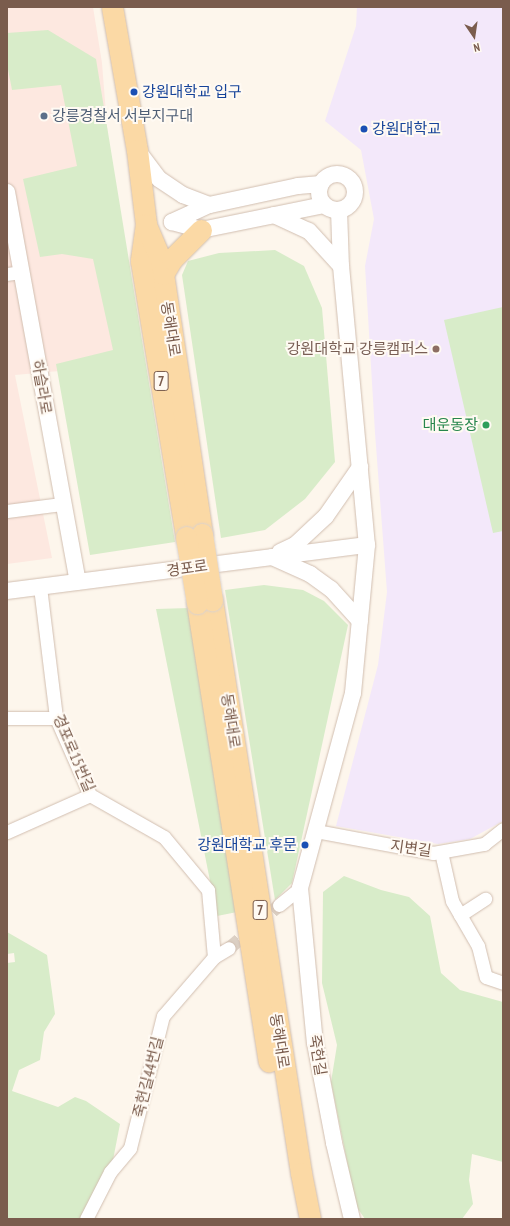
<!DOCTYPE html>
<meta charset="utf-8">
<style>
body{margin:0}
#map{position:relative;width:510px;height:1226px;overflow:hidden;background:#fdf6ec;font-family:"PT Sans Narrow","Noto Sans KR",sans-serif}
div>[style]{position:absolute}
.commercial>*{inset:0;background:#fde8e0}
.education>*{inset:0;background:#f3e8fa}
.green>*{inset:0;background:#d8ecc9}
.minor-tunnel>*{height:13px;margin-top:-6.5px;transform-origin:0;background:repeating-linear-gradient(90deg,#dcd0c4 0 13px,transparent 0 19px)}
.roads{filter:drop-shadow(0 0 1px #d1beb0) drop-shadow(0 0 1px #d1beb0)}
.minor>*{height:13px;margin:-6.5px;padding:0 6.5px;transform-origin:6.5px;border-radius:6.5px;background:#fff}
.tertiary>*{height:16px;margin:-8px;padding:0 8px;transform-origin:8px;border-radius:8px;background:#fff}
.tertiary>.ring{margin:-8px;padding:0;box-sizing:content-box;background:none;border:16px solid #fff;border-radius:50%}
.primary>*{height:21px;margin:-10.5px;padding:0 10.5px;transform-origin:10.5px;border-radius:10.5px;background:#fbd9a5}
.bridges{filter:drop-shadow(0 0 1px #dad1cd) drop-shadow(0 0 1px #dad1cd)}
.primary-bridge>*{height:21px;margin:-10.5px;padding:0 10.5px;transform-origin:10.5px;border-radius:10.5px;background:#fbd9a5}
.dots>*{width:11px;height:11px;translate:-50% -50%;box-sizing:border-box;border:2px solid #fffaf3;border-radius:50%}
span{translate:-50% -50%;white-space:nowrap;text-align:center;line-height:1.15;-webkit-text-stroke:4px #fffaf3;paint-order:stroke}
.shield-label span{padding:1px 3px;background:#fffaf3;border:1px solid;border-radius:3px;-webkit-text-stroke-width:0}
.shield-label{font-size:14px;color:#7a5c4d;font-weight:700}
.transit-label{font-size:15px;color:#164399}
.left{translate:0 -50%;text-align:left}
.right{translate:-100% -50%;text-align:right}
.service-label{font-size:15px;color:#4e5e75}
.street-label{font-size:15px;color:#7a5c4d}
.education-label{font-size:15px;color:#785e54}
.leisure-label{font-size:15px;color:#27864d}
.frame{position:absolute;inset:0;border:8px solid #7a5c4d;pointer-events:none}
.north{position:absolute;left:454px;top:16px;width:40px;height:40px;-webkit-text-stroke:3px #fffaf3;paint-order:stroke;rotate:167deg;font-size:11px;font-weight:700;line-height:16px;text-align:center;color:#7a5c4d}
.north::after{content:'';display:block;margin:auto;width:14px;height:18px;background:#7a5c4d;clip-path:polygon(50% 0,100% 100%,50% 72%,0 100%)}
</style>
<div id="map">
<div class="commercial">
<div style="clip-path:polygon(7px 7px,93px 7px,102px 63px,126px 365px,15px 375px,52px 558px,7px 564px)"></div>
</div>
<div class="education">
<div style="clip-path:polygon(357px 7px,503px 7px,503px 821px,470px 839px,438px 844px,336px 826px,378px 665px,387px 592px,375px 433px,365px 266px,374px 219px,361px 150px,325px 121px,356px 26px)"></div>
</div>
<div class="green">
<div style="clip-path:polygon(48px 30px,96px 59px,175px 542px,90px 555px,56px 364px,113px 350px,93px 259px,62px 254px,40px 257px,23px 179px,77px 166px,61px 85px,12px 90px,7px 64px,7px 33px)"></div>
<div style="clip-path:polygon(275px 250px,304px 266px,322px 308px,335px 462px,305px 499px,265px 530px,221px 538px,182px 275px,188px 261px,219px 253px)"></div>
<div style="clip-path:polygon(503px 307px,503px 531px,493px 533px,444px 320px)"></div>
<div style="clip-path:polygon(264px 585px,303px 590px,324px 601px,348px 625px,292px 883px,275px 900px,225px 590px)"></div>
<div style="clip-path:polygon(189px 608px,242px 911px,217px 916px,156px 609px)"></div>
<div style="clip-path:polygon(344px 876px,381px 890px,409px 897px,430px 916px,441px 973px,460px 990px,503px 1002px,503px 1162px,472px 1154px,469px 1180px,473px 1204px,462px 1219px,365px 1219px,356px 1206px,331px 1082px,337px 1045px,322px 983px,323px 892px)"></div>
<div style="clip-path:polygon(7px 932px,47px 955px,55px 1014px,44px 1032px,40px 1060px,19px 1070px,12px 1091px,58px 1107px,75px 1097px,86px 1101px,120px 1124px,113px 1160px,82px 1219px,7px 1219px,7px 963px,15px 962px,14px 953px,7px 954px)"></div>
</div>
<div class="minor-tunnel">
<div style="left:229px;top:948px;width:66px;rotate:-40.7deg"></div>
</div>
<div class="roads">
<div class="minor">
<div style="left:7px;top:274px;width:14px;rotate:-8deg"></div>
<div style="left:7px;top:511px;width:55px;rotate:-7.3deg"></div>
<div style="left:40px;top:587px;width:132px;rotate:83deg"></div>
<div style="left:56px;top:718px;width:84px;rotate:66.2deg"></div>
<div style="left:90px;top:795px;width:85px;rotate:29.6deg"></div>
<div style="left:164px;top:837px;width:69px;rotate:50.3deg"></div>
<div style="left:208px;top:890px;width:67px;rotate:84.9deg"></div>
<div style="left:7px;top:718px;width:49px"></div>
<div style="left:316px;top:831px;width:119px;rotate:10.6deg"></div>
<div style="left:433px;top:853px;width:52px;rotate:-10deg"></div>
<div style="left:484px;top:844px;width:24px;rotate:-38deg"></div>
<div style="left:7px;top:832px;width:91px;rotate:-24deg"></div>
<div style="left:441px;top:852px;width:50px;rotate:77.3deg"></div>
<div style="left:452px;top:901px;width:52px;rotate:60deg"></div>
<div style="left:478px;top:946px;width:32px;rotate:76deg"></div>
<div style="left:486px;top:977px;width:18px;rotate:19deg"></div>
<div style="left:279px;top:905px;width:27px;rotate:-39deg"></div>
<div style="left:460px;top:915px;width:30px;rotate:-33deg"></div>
<div style="left:86px;top:1219px;width:53px;rotate:-62.9deg"></div>
<div style="left:110px;top:1172px;width:31px;rotate:-50deg"></div>
<div style="left:130px;top:1148px;width:136px;rotate:-76deg"></div>
<div style="left:163px;top:1016px;width:78px;rotate:-49.2deg"></div>
<div style="left:214px;top:957px;width:17px;rotate:-31deg"></div>
</div>
<div class="tertiary">
<div style="left:138px;top:151px;width:35px;rotate:53deg"></div>
<div style="left:159px;top:179px;width:29px;rotate:34deg"></div>
<div style="left:183px;top:195px;width:28px;rotate:21deg"></div>
<div class="ring" style="left:319px;top:174px;width:20px;height:20px"></div>
<div style="left:321px;top:184px;width:23px;rotate:175deg"></div>
<div style="left:298px;top:186px;width:91px;rotate:167.9deg"></div>
<div style="left:209px;top:205px;width:41px;rotate:155.3deg"></div>
<div style="left:172px;top:222px;width:30px;rotate:15deg"></div>
<div style="left:201px;top:230px;width:126px;rotate:-11.5deg"></div>
<div style="left:7px;top:192px;width:396px;rotate:79.7deg"></div>
<div style="left:339px;top:210px;width:56px;rotate:88deg"></div>
<div style="left:341px;top:266px;width:280px;rotate:84.7deg"></div>
<div style="left:367px;top:545px;width:149px;rotate:95.4deg"></div>
<div style="left:353px;top:693px;width:202px;rotate:105.2deg"></div>
<div style="left:300px;top:888px;width:156px;rotate:84.5deg"></div>
<div style="left:315px;top:1043px;width:102px;rotate:79.2deg"></div>
<div style="left:334px;top:1143px;width:78px;rotate:76.7deg"></div>
<div style="left:274px;top:215px;width:38px;rotate:25deg"></div>
<div style="left:309px;top:231px;width:47px;rotate:47.6deg"></div>
<div style="left:280px;top:552px;width:17px;rotate:-25deg"></div>
<div style="left:295px;top:545px;width:42px;rotate:-43.1deg"></div>
<div style="left:326px;top:516px;width:60px;rotate:-55.2deg"></div>
<div style="left:272px;top:557px;width:42px;rotate:24.1deg"></div>
<div style="left:310px;top:574px;width:26px;rotate:36deg"></div>
<div style="left:331px;top:589px;width:43px;rotate:47.8deg"></div>
<div style="left:7px;top:591px;width:363px;rotate:-7.3deg"></div>
</div>
<div class="primary">
<div style="left:112px;top:7px;width:145px;rotate:80.1deg"></div>
<div style="left:137px;top:150px;width:75px;rotate:83.1deg"></div>
<div style="left:146px;top:224px;width:37px;rotate:98deg"></div>
<div style="left:141px;top:261px;width:280px;rotate:80.7deg"></div>
<div style="left:146px;top:225px;width:38px;rotate:67deg"></div>
<div style="left:161px;top:260px;width:277px;rotate:81.5deg"></div>
<div style="left:163px;top:274px;width:17px;rotate:-59deg"></div>
<div style="left:172px;top:259px;width:41px;rotate:-45deg"></div>
<div style="left:212px;top:600px;width:580px;rotate:81.17deg"></div>
<div style="left:301px;top:1173px;width:47px;rotate:78.9deg"></div>
<div style="left:197px;top:603px;width:464px;rotate:81.1deg"></div>
</div>
</div>
<div class="bridges">
<div class="primary-bridge">
<div style="left:202px;top:534px;width:67px;rotate:81.4deg"></div>
<div style="left:186px;top:537px;width:67px;rotate:80.5deg"></div>
</div>
</div>
<div class="dots">
<div style="left:134px;top:92px;background:#1a4fb4"></div>
<div style="left:44px;top:116px;background:#5c6f8a"></div>
<div style="left:364px;top:129px;background:#1a4fb4"></div>
<div style="left:436px;top:349px;background:#8d6e63"></div>
<div style="left:486px;top:425px;background:#2e9e5b"></div>
<div style="left:305px;top:845px;background:#1a4fb4"></div>
</div>
<div class="shield-label">
<span style="left:161px;top:381px">7</span>
<span style="left:260px;top:910px">7</span>
</div>
<div class="transit-label">
<span class="left" style="left:142px;top:92px">강원대학교 입구</span>
<span class="left" style="left:372px;top:129px">강원대학교</span>
<span class="right" style="left:297px;top:845px">강원대학교 후문</span>
</div>
<div class="service-label">
<span class="left" style="left:52px;top:116px">강릉경찰서 서부지구대</span>
</div>
<div class="street-label">
<span style="left:171px;top:329px;rotate:81deg">동해대로</span>
<span style="left:42px;top:387px;rotate:80deg">하슬라로</span>
<span style="left:187px;top:568px;rotate:-8deg">경포로</span>
<span style="left:231px;top:721px;rotate:81deg">동해대로</span>
<span style="left:74px;top:753px;rotate:67deg">경포로15번길</span>
<span style="left:411px;top:848px;rotate:8deg">지변길</span>
<span style="left:280px;top:1041px;rotate:81deg">동해대로</span>
<span style="left:318px;top:1055px;rotate:81deg">죽헌길</span>
<span style="left:148px;top:1077px;rotate:-76deg">죽헌길44번길</span>
</div>
<div class="education-label">
<span class="right" style="left:428px;top:349px">강원대학교 강릉캠퍼스</span>
</div>
<div class="leisure-label">
<span class="right" style="left:478px;top:425px">대운동장</span>
</div>
<div class="frame"></div>
<div class="north">N</div>
</div>
